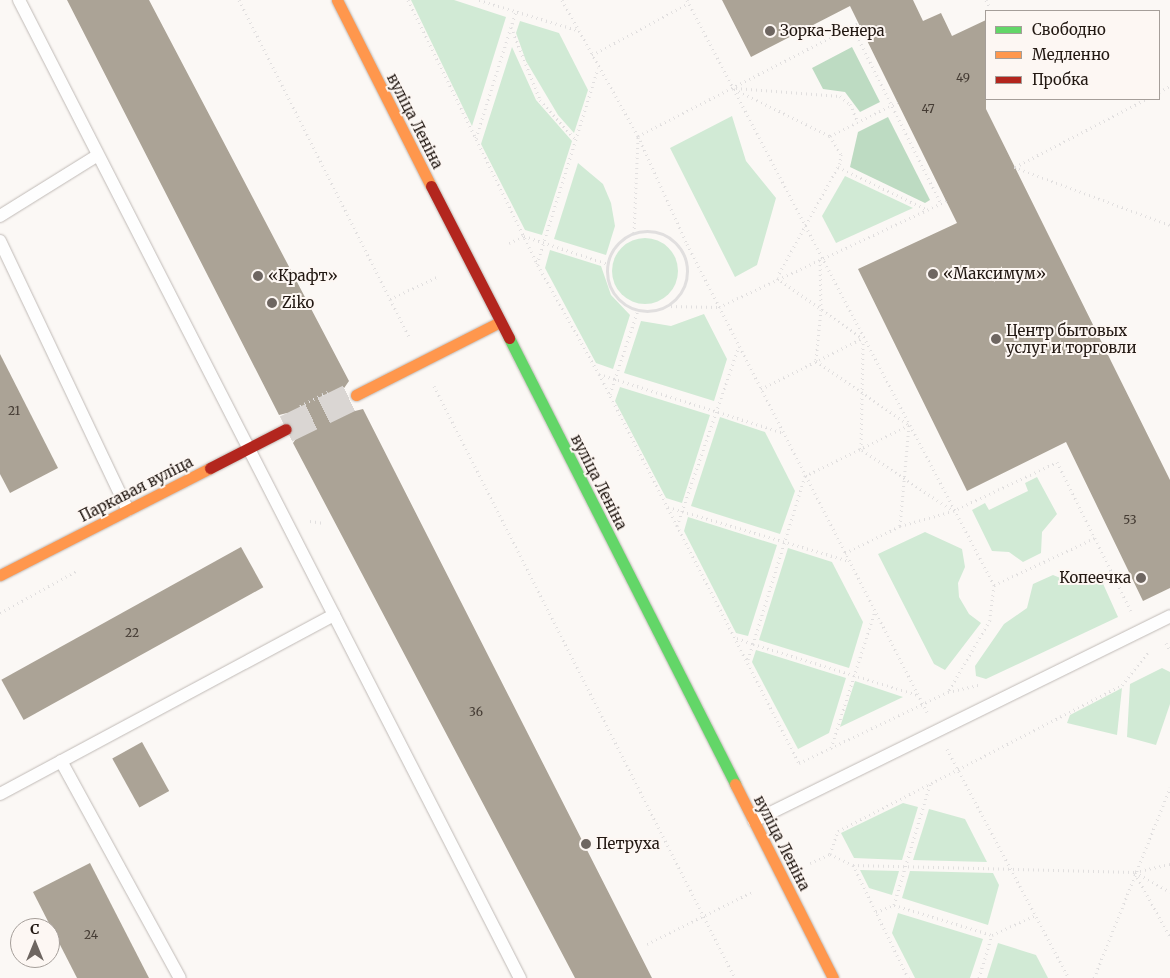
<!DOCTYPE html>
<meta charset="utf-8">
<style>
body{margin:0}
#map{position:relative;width:1170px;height:978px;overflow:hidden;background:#fbf8f5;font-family:Merriweather,serif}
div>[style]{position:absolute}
.green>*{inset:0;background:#d1ead5}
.round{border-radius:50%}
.forest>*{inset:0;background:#bddbc2}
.building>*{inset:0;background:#aba396;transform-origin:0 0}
.secondary-tunnel>*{height:28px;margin-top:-14px;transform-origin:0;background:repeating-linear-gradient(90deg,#dad6d3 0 28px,transparent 0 42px)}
.path>*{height:3px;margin-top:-1.5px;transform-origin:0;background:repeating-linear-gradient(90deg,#e1dfdf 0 1px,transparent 0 5px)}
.path>.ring{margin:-1.5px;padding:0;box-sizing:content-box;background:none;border:3px solid #e1dfdf;border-radius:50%}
.roads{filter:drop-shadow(0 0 1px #c0bab6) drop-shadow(0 0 1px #c0bab6)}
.lane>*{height:12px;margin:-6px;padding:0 6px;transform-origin:6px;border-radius:6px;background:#fefefe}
.fast>*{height:11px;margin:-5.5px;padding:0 5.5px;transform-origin:5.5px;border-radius:5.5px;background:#63d668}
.slow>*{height:11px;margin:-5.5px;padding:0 5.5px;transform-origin:5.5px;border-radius:5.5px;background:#ff974d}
.jam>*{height:11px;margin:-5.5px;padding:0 5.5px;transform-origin:5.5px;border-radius:5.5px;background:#b3261e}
.dots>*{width:14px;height:14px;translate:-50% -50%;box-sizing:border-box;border:2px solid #fdf7f3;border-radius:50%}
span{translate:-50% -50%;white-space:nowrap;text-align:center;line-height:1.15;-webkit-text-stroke:4px #fdf7f3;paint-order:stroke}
.number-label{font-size:12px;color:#443b33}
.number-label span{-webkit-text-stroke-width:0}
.poi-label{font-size:15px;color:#221812}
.left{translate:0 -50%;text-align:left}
.right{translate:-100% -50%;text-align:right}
.street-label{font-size:15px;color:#221812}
.legend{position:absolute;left:985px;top:10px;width:175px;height:90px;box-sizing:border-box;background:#fdf7f3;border:1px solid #a59e99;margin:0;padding:6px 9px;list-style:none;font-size:15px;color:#221812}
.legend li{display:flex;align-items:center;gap:10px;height:25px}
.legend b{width:25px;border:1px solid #a59e99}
.north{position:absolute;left:10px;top:918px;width:50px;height:50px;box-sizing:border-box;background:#fdf7f3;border:1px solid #a59e99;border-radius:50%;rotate:0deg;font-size:14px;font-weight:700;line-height:20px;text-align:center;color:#221812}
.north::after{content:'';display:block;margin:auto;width:18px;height:22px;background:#6e6661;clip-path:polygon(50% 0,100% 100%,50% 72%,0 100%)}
</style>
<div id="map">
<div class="green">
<div style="clip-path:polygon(411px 0,454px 0,506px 17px,472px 126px)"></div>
<div style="clip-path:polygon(520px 21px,559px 33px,588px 90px,574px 133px,558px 115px,526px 61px,516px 33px)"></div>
<div style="clip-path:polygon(512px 47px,536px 100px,572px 141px,542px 235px,525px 230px,481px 144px)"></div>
<div style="clip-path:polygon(732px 116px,746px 161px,776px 198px,757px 265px,735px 277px,670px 148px)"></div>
<div style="clip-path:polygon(578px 163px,603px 184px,611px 203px,615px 226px,606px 255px,554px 239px)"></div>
<div style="clip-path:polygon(845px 176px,913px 208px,836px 243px,822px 216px)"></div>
<div class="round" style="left:612px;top:238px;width:66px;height:66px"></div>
<div style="clip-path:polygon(550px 250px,601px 266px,611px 295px,630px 315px,613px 369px,596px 363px,545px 268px)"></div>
<div style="clip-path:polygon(704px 314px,727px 359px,714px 401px,624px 373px,641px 321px,671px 326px)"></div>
<div style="clip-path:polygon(620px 387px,710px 415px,682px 503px,666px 498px,615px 401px)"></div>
<div style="clip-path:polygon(720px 417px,765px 432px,795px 491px,780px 534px,691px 506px)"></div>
<div style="clip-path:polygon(1037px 477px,1057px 514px,1042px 532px,1041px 553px,1023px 562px,1009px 552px,992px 551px,972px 510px,985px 503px,989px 510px,1028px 491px,1025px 483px)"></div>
<div style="clip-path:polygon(688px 517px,777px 545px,748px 636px,736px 633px,684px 531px)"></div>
<div style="clip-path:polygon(925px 532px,962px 549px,965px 567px,958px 583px,959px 597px,969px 614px,981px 623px,945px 670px,934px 664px,878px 554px)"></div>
<div style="clip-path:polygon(788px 548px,832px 562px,863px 622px,849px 668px,759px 640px)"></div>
<div style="clip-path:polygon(1053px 575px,1075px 584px,1100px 577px,1118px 617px,986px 679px,976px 676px,975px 666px,1004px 624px,1027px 608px,1033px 584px)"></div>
<div style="clip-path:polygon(756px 650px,846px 678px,829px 733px,798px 749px,752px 662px)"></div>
<div style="clip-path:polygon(1162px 668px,1170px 672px,1170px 704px,1156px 745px,1127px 737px,1130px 684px)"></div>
<div style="clip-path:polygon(855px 681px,903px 697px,840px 727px)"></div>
<div style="clip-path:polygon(1122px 688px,1117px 735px,1067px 723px,1070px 715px)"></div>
<div style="clip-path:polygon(903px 803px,918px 807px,902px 860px,854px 858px,841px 833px)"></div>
<div style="clip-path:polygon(929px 809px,965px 819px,987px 862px,913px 860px)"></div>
<div style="clip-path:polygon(860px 870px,899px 871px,892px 895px,869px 888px)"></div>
<div style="clip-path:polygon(910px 871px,993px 873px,999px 885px,988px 925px,902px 898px)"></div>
<div style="clip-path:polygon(898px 913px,983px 939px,970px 978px,915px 978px,892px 933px)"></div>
<div style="clip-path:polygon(998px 943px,1036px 955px,1048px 978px,987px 978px)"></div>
</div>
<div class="forest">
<div style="clip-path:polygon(852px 47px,880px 102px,860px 112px,845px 92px,823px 89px,812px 68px)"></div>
<div style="clip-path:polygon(888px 117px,930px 200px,925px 203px,850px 167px,858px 132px)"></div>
</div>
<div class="building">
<div style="clip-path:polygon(67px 0,149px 0,349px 381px,340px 394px,342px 402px,355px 411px,363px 409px,652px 978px,575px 978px,293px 443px,302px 430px,300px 421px,287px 413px,279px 415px)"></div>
<div style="clip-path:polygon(722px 0,913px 0,923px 21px,941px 13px,952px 36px,986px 20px,986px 109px,1170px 480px,1170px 588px,1143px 601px,1066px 442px,967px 491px,858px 269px,957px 223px,850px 6px,751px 57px)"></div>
<div style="clip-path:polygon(0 354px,58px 468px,10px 493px,0 474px)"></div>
<div style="left:241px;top:547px;width:46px;height:274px;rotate:61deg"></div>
<div style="left:142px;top:742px;width:56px;height:34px;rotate:61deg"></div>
<div style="clip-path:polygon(90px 863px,149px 978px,77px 978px,33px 892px)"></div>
</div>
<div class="secondary-tunnel">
<div style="left:286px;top:429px;width:78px;rotate:-25.9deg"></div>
</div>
<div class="path">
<div style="left:239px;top:0;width:377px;rotate:63.2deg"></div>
<div style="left:408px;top:0;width:300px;rotate:63.9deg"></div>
<div style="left:540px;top:269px;width:120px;rotate:60.7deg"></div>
<div style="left:599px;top:374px;width:437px;rotate:62.8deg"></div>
<div style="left:799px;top:763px;width:165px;rotate:-25.5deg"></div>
<div style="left:948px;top:692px;width:31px;rotate:-13deg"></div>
<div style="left:479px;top:0;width:102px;rotate:17deg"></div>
<div style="left:562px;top:0;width:156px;rotate:60.8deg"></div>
<div style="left:638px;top:136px;width:119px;rotate:65.6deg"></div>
<div style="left:687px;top:244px;width:526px;rotate:62.85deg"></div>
<div style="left:687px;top:0;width:661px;rotate:62.31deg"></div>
<div style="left:994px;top:585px;width:35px;rotate:97deg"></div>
<div style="left:990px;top:620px;width:83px;rotate:120.3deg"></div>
<div style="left:986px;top:0;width:7px;rotate:63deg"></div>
<div style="left:852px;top:26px;width:199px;rotate:63.4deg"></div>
<div style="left:511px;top:27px;width:79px;rotate:68.3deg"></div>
<div style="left:540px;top:100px;width:54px;rotate:48deg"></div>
<div style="left:592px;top:55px;width:110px;rotate:-28.2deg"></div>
<div style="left:736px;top:88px;width:104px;rotate:4.4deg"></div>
<div style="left:840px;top:96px;width:13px;rotate:39deg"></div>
<div style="left:850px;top:104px;width:20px;rotate:66deg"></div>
<div style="left:734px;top:89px;width:107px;rotate:26.1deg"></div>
<div style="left:830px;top:136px;width:21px;rotate:59deg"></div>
<div style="left:841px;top:154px;width:9px;rotate:96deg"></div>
<div style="left:840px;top:163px;width:130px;rotate:118.9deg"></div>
<div style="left:1159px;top:92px;width:13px;rotate:-29deg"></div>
<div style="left:830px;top:136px;width:76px;rotate:-26.6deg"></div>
<div style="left:476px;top:138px;width:133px;rotate:-72.5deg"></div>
<div style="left:838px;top:167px;width:100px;rotate:25.5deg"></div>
<div style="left:1014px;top:167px;width:166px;rotate:20.4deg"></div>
<div style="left:1015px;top:167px;width:148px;rotate:-27.4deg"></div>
<div class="ring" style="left:607px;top:231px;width:77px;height:77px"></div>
<div style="left:634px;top:233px;width:97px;rotate:-87.6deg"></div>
<div style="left:638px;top:136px;width:248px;rotate:-27.1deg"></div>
<div style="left:509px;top:243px;width:17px;rotate:-25deg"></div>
<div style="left:524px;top:236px;width:89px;rotate:18.4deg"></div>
<div style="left:537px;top:264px;width:205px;rotate:-72.7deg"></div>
<div style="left:777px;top:278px;width:104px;rotate:35.2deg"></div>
<div style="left:390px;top:299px;width:54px;rotate:-25.1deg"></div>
<div style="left:666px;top:306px;width:53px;rotate:1.1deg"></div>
<div style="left:719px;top:307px;width:251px;rotate:-25deg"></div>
<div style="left:816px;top:360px;width:50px;rotate:-84.3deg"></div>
<div style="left:821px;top:310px;width:51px;rotate:-91.1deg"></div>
<div style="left:816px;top:361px;width:112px;rotate:34.4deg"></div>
<div style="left:599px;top:374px;width:194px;rotate:17.7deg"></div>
<div style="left:434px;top:386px;width:664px;rotate:63.05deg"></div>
<div style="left:761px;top:389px;width:114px;rotate:-26.6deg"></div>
<div style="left:610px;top:394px;width:89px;rotate:-71.6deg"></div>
<div style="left:300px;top:406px;width:31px;rotate:-27deg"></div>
<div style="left:909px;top:425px;width:116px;rotate:153.9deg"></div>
<div style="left:805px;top:476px;width:176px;rotate:107.2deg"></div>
<div style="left:753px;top:644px;width:173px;rotate:17.2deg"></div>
<div style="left:861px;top:449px;width:109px;rotate:-88.9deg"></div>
<div style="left:862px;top:450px;width:108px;rotate:33.7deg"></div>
<div style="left:668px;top:507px;width:189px;rotate:16.6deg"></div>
<div style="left:310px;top:521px;width:14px;rotate:8deg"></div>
<div style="left:677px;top:526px;width:190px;rotate:-71deg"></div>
<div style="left:900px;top:526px;width:101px;rotate:-84.9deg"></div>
<div style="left:845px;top:553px;width:61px;rotate:-26.1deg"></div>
<div style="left:900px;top:526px;width:55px;rotate:-15.8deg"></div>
<div style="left:953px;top:511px;width:115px;rotate:-25.2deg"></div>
<div style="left:1057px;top:462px;width:166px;rotate:63.6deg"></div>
<div style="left:994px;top:585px;width:111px;rotate:-25deg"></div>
<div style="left:0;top:613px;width:87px;rotate:-28.9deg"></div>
<div style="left:737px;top:638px;width:17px;rotate:21deg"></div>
<div style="left:753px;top:644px;width:16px;rotate:108deg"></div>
<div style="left:1166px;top:643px;width:9px;rotate:63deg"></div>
<div style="left:831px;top:748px;width:144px;rotate:-72.2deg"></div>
<div style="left:947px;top:749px;width:259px;rotate:62deg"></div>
<div style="left:830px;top:854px;width:25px;rotate:26deg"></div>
<div style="left:853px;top:865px;width:282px;rotate:1.4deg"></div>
<div style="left:1135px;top:872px;width:40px;rotate:29.7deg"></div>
<div style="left:810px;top:863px;width:22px;rotate:-24deg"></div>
<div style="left:830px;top:854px;width:24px;rotate:-71deg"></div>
<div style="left:838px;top:831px;width:319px;rotate:-27.2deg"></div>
<div style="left:1122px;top:685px;width:43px;rotate:-51.5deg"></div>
<div style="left:853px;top:865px;width:126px;rotate:64deg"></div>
<div style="left:1135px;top:872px;width:36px;rotate:-13deg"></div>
<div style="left:1135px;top:873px;width:73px;rotate:61.3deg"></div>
<div style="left:894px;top:905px;width:126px;rotate:-73.4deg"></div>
<div style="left:876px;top:912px;width:19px;rotate:-21deg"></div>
<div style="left:894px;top:905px;width:102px;rotate:17deg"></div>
<div style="left:647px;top:944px;width:119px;rotate:-26.4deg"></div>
<div style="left:979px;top:978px;width:45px;rotate:-73.2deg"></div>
<div style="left:992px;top:935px;width:48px;rotate:-24.4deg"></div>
<div style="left:1094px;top:978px;width:205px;rotate:-68.2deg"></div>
</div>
<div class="roads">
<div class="lane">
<div style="left:19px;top:0;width:1099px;rotate:62.88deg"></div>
<div style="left:0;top:216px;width:115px;rotate:-31.9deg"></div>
<div style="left:0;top:241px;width:298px;rotate:64.6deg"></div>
<div style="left:61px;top:761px;width:247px;rotate:61.3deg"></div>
<div style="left:0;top:794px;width:379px;rotate:-28.2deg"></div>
<div style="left:754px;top:821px;width:464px;rotate:-26.2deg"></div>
</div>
<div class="fast">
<div style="left:509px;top:338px;width:500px;rotate:63.1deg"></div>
</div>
<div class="slow">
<div style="left:337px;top:0;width:208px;rotate:63.2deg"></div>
<div style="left:356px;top:395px;width:161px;rotate:-26.9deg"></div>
<div style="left:0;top:575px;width:236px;rotate:-27deg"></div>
<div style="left:735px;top:784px;width:217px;rotate:63.2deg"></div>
</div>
<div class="jam">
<div style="left:431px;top:186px;width:171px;rotate:62.8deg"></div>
<div style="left:210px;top:468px;width:85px;rotate:-27.2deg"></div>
</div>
</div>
<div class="dots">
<div style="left:770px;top:31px;background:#6e6661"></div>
<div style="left:933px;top:274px;background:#6e6661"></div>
<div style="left:258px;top:276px;background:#6e6661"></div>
<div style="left:272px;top:303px;background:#6e6661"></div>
<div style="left:996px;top:339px;background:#6e6661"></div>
<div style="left:1141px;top:578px;background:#6e6661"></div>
<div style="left:586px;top:844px;background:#6e6661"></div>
</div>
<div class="number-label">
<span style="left:963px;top:78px">49</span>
<span style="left:928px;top:109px">47</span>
<span style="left:14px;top:411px">21</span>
<span style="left:1130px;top:520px">53</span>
<span style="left:132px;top:633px">22</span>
<span style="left:476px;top:712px">36</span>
<span style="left:91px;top:935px">24</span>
</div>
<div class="poi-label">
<span class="left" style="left:780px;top:31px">Зорка-Венера</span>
<span class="left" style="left:943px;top:274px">«Максимум»</span>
<span class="left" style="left:268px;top:276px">«Крафт»</span>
<span class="left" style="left:282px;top:303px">Ziko</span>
<span class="left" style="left:1006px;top:339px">Центр бытовых<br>услуг и торговли</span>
<span class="right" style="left:1131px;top:578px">Копеечка</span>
<span class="left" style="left:596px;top:844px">Петруха</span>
</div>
<div class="street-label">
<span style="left:415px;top:121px;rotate:63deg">вуліца Леніна</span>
<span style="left:599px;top:482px;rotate:63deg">вуліца Леніна</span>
<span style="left:136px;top:489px;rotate:-27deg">Паркавая вуліца</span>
<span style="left:782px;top:843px;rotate:63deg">вуліца Леніна</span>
</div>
<ul class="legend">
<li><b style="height:6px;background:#63d668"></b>Свободно</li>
<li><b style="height:6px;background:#ff974d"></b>Медленно</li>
<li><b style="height:6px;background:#b3261e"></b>Пробка</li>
</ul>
<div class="north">С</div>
</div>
